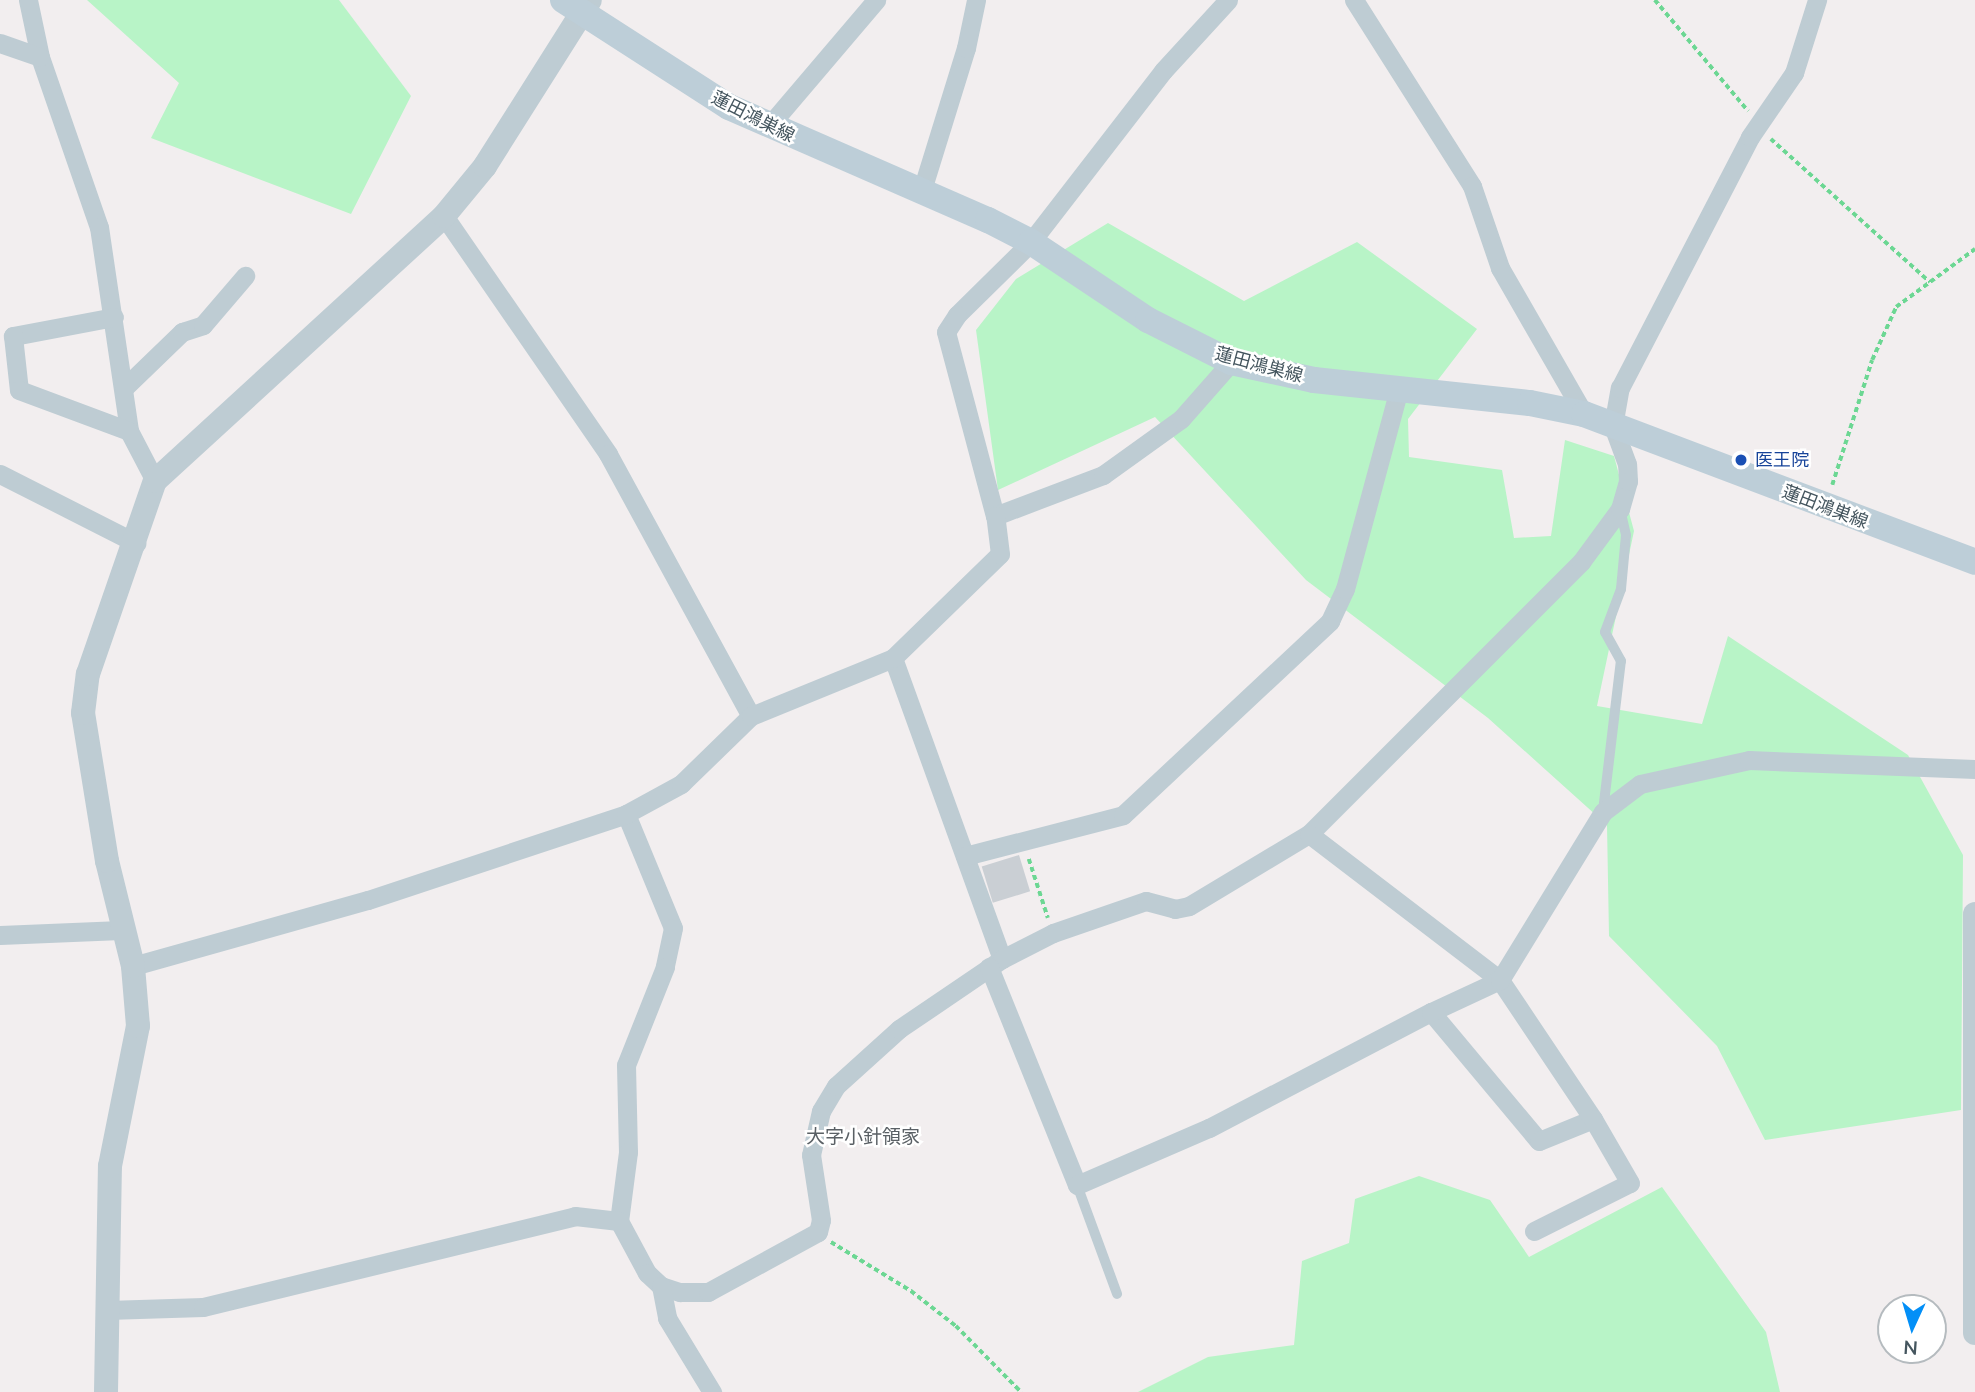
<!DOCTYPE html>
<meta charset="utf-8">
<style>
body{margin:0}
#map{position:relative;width:1975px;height:1392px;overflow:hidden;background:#f2eeef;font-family:Mulish,"Noto Sans JP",sans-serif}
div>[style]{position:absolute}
.green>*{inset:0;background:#b8f4c7}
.building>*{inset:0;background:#cacfd4;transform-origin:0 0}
.path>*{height:3.5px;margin-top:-1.75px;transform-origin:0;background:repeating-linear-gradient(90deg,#6cd793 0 5px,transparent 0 8.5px)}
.service>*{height:10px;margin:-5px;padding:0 5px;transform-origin:5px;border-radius:5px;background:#beccd3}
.minor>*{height:19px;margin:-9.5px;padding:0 9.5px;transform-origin:9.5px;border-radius:9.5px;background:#beccd3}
.tertiary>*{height:24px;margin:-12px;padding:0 12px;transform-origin:12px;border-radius:12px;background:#beccd3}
.secondary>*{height:26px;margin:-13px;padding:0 13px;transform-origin:13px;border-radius:13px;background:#bdced8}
.dots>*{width:19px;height:19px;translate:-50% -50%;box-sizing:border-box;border:4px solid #fff;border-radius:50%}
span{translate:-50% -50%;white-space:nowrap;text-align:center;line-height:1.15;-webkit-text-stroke:5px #fff;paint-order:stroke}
.street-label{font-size:18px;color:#45565f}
.transit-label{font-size:18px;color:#164399}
.left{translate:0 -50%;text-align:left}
.neighbourhood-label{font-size:19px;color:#5a6065}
.north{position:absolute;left:1877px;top:1294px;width:70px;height:70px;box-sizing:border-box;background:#fff;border:2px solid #b5bbbf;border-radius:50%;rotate:184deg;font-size:19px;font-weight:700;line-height:28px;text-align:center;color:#45565f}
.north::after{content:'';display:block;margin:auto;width:24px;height:32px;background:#038ff7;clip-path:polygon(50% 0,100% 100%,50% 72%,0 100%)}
</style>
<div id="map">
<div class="green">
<div style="clip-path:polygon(87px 0,339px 0,411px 96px,351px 214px,151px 138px,179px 83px)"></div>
<div style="clip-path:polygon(1108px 223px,1244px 301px,1357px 242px,1477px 329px,1408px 419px,1409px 457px,1502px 470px,1514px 538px,1551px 536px,1565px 440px,1614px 456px,1634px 531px,1597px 706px,1702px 724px,1728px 636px,1908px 755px,1963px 855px,1961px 1110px,1765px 1140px,1717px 1046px,1609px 936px,1607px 825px,1488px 718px,1306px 580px,1155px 417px,998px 490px,976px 330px,1016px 279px)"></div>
<div style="clip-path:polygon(1419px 1176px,1490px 1200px,1529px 1257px,1662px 1187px,1766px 1332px,1780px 1392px,1138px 1392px,1208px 1357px,1294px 1345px,1302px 1261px,1349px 1243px,1355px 1199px)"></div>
</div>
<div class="building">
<div style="left:1019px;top:855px;width:38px;height:39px;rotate:73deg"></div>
</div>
<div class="path">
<div style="left:1655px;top:0;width:145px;rotate:50deg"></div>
<div style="left:1771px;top:139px;width:214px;rotate:42deg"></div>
<div style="left:1832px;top:485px;width:131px;rotate:-72.3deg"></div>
<div style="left:1872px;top:360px;width:58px;rotate:-65.6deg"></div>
<div style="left:1896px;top:307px;width:98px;rotate:-36.3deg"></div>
<div style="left:1029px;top:859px;width:62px;rotate:72.1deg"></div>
<div style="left:831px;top:1242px;width:94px;rotate:31.5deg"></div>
<div style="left:911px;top:1291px;width:57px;rotate:37.9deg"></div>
<div style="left:956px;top:1326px;width:93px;rotate:45.4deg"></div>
</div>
<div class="service">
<div style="left:1603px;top:811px;width:151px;rotate:-83.2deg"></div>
<div style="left:1621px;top:661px;width:33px;rotate:-119deg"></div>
<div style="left:1605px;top:632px;width:46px;rotate:-69.6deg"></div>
<div style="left:1621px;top:589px;width:54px;rotate:-84.7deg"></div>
<div style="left:1626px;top:535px;width:26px;rotate:-103deg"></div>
<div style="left:1077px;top:1185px;width:116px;rotate:69.8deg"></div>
</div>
<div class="minor">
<div style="left:28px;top:0;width:58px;rotate:78.1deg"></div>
<div style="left:40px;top:57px;width:180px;rotate:70.9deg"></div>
<div style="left:99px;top:227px;width:206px;rotate:81.6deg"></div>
<div style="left:129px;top:431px;width:56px;rotate:62.5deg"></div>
<div style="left:1228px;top:0;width:96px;rotate:132.5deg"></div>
<div style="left:1163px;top:71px;width:216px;rotate:127.7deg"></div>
<div style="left:1031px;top:242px;width:104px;rotate:135.4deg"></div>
<div style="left:957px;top:315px;width:20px;rotate:123deg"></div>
<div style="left:946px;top:332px;width:190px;rotate:75.1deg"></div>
<div style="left:995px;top:516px;width:116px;rotate:-20.8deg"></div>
<div style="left:1103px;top:475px;width:96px;rotate:-35.7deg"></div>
<div style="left:1181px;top:419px;width:76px;rotate:-48.7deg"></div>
<div style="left:1354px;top:0;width:220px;rotate:57.6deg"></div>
<div style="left:1472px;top:186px;width:87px;rotate:71.1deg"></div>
<div style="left:1500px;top:268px;width:168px;rotate:60.1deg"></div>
<div style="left:0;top:43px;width:42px;rotate:19.3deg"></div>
<div style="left:768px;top:127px;width:167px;rotate:-49.6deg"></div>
<div style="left:922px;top:190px;width:149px;rotate:-72.8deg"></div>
<div style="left:966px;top:48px;width:49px;rotate:-78.2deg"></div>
<div style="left:444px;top:216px;width:289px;rotate:55.4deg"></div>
<div style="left:608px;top:454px;width:298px;rotate:61.4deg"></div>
<div style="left:114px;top:317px;width:103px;rotate:169.3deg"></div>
<div style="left:13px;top:336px;width:54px;rotate:83.7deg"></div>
<div style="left:19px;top:390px;width:117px;rotate:20.4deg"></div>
<div style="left:124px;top:388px;width:81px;rotate:-44deg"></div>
<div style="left:182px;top:332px;width:22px;rotate:-18deg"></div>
<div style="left:203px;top:325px;width:65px;rotate:-49.4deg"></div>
<div style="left:0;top:474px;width:153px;rotate:26.9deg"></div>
<div style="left:893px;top:658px;width:320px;rotate:70.1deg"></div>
<div style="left:626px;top:814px;width:123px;rotate:67.6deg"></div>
<div style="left:673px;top:928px;width:40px;rotate:102deg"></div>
<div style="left:665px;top:967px;width:105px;rotate:111.7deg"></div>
<div style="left:626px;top:1065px;width:87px;rotate:88.7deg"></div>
<div style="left:628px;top:1152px;width:70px;rotate:97.4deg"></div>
<div style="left:619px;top:1221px;width:59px;rotate:61.7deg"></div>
<div style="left:647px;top:1273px;width:19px;rotate:43deg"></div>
<div style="left:661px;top:1286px;width:20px;rotate:18deg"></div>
<div style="left:680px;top:1292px;width:28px"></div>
<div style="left:708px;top:1292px;width:125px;rotate:-28.6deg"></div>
<div style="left:818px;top:1232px;width:12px;rotate:-76deg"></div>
<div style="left:821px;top:1220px;width:66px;rotate:-98.7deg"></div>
<div style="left:811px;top:1155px;width:45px;rotate:-77.2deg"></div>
<div style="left:821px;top:1111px;width:29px;rotate:-59deg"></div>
<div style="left:836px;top:1086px;width:85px;rotate:-42.1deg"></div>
<div style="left:899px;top:1029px;width:125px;rotate:-34.2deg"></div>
<div style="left:1002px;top:959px;width:57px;rotate:-27deg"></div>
<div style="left:1053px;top:933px;width:98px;rotate:-19deg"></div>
<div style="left:1146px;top:901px;width:30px;rotate:15deg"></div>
<div style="left:1175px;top:909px;width:14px;rotate:-12deg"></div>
<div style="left:1189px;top:906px;width:140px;rotate:-31deg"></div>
<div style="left:1309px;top:834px;width:385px;rotate:-45deg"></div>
<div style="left:1581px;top:562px;width:66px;rotate:-53.7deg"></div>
<div style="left:1620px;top:509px;width:29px;rotate:-74deg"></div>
<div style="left:1628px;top:481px;width:17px;rotate:-93deg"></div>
<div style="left:1627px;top:464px;width:40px;rotate:-110.2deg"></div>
<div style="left:1613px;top:426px;width:39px;rotate:-80deg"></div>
<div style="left:1620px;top:388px;width:283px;rotate:-62.6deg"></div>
<div style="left:1750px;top:137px;width:78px;rotate:-55.5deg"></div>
<div style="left:1794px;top:73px;width:77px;rotate:-72.5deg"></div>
<div style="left:965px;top:856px;width:163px;rotate:-14.5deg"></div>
<div style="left:1123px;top:815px;width:284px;rotate:-43.1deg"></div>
<div style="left:1330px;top:621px;width:35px;rotate:-65deg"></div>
<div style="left:1345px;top:589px;width:207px;rotate:-74.9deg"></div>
<div style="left:0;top:935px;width:121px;rotate:-2.4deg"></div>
<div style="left:133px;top:966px;width:244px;rotate:-15.7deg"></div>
<div style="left:368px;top:900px;width:272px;rotate:-18.4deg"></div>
<div style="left:626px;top:814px;width:63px;rotate:-28.6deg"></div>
<div style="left:681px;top:784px;width:98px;rotate:-44.2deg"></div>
<div style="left:751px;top:716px;width:153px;rotate:-22.2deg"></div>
<div style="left:893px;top:658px;width:149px;rotate:-44.2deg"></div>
<div style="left:1000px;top:554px;width:38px;rotate:-97deg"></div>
<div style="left:989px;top:967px;width:235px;rotate:68deg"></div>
<div style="left:1077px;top:1185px;width:144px;rotate:-23.4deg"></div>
<div style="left:1209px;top:1128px;width:250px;rotate:-27.6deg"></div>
<div style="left:1431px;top:1012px;width:168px;rotate:50.1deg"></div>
<div style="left:1539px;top:1141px;width:58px;rotate:-22.2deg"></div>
<div style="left:1593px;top:1119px;width:167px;rotate:-123.8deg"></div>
<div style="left:1500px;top:980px;width:240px;rotate:-142.6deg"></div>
<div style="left:1431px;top:1012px;width:76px;rotate:-24.9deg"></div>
<div style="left:1500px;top:980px;width:197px;rotate:-58.5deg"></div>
<div style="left:1603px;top:812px;width:46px;rotate:-37.1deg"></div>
<div style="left:1640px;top:784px;width:112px;rotate:-12.4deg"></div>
<div style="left:1749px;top:760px;width:226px;rotate:2.3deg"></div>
<div style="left:1534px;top:1231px;width:107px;rotate:-26.6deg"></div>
<div style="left:1630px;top:1183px;width:74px;rotate:-120deg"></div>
<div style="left:661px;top:1286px;width:33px;rotate:79deg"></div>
<div style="left:667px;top:1318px;width:87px;rotate:58.7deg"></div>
<div style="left:107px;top:1310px;width:96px;rotate:-1.8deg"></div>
<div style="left:203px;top:1307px;width:383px;rotate:-13.7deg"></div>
<div style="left:575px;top:1216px;width:44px;rotate:6.5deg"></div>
</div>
<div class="tertiary">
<div style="left:1975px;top:914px;width:419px;rotate:90deg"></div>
<div style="left:106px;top:1392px;width:226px;rotate:-89deg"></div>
<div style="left:110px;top:1166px;width:143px;rotate:-78.7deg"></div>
<div style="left:138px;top:1026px;width:60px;rotate:-94.8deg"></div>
<div style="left:133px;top:966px;width:108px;rotate:-103.9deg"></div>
<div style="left:107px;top:861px;width:150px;rotate:-99.2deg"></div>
<div style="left:83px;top:713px;width:39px;rotate:-83deg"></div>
<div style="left:88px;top:674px;width:204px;rotate:-70.9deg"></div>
<div style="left:155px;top:481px;width:392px;rotate:-42.5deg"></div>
<div style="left:444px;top:216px;width:65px;rotate:-50.6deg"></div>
<div style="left:485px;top:166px;width:196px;rotate:-57.7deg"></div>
</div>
<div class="secondary">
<div style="left:563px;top:0;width:197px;rotate:32.8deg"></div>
<div style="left:729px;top:107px;width:283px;rotate:23.6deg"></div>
<div style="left:988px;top:220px;width:48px;rotate:27.1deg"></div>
<div style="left:1031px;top:242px;width:141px;rotate:33.7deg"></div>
<div style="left:1148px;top:320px;width:93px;rotate:26.8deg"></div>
<div style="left:1231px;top:362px;width:85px;rotate:12.2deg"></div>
<div style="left:1314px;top:380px;width:217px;rotate:6.1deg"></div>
<div style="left:1530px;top:403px;width:55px;rotate:11.5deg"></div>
<div style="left:1584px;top:414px;width:418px;rotate:20.7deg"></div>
</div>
<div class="dots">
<div style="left:1741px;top:460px;background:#1a4fb4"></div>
</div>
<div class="street-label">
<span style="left:753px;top:117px;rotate:27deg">蓮田鴻巣線</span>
<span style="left:1259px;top:365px;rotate:15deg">蓮田鴻巣線</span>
<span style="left:1825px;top:507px;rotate:21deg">蓮田鴻巣線</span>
</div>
<div class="transit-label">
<span class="left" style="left:1755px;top:460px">医王院</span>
</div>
<div class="neighbourhood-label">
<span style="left:863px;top:1137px">大字小針領家</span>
</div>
<div class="north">N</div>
</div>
